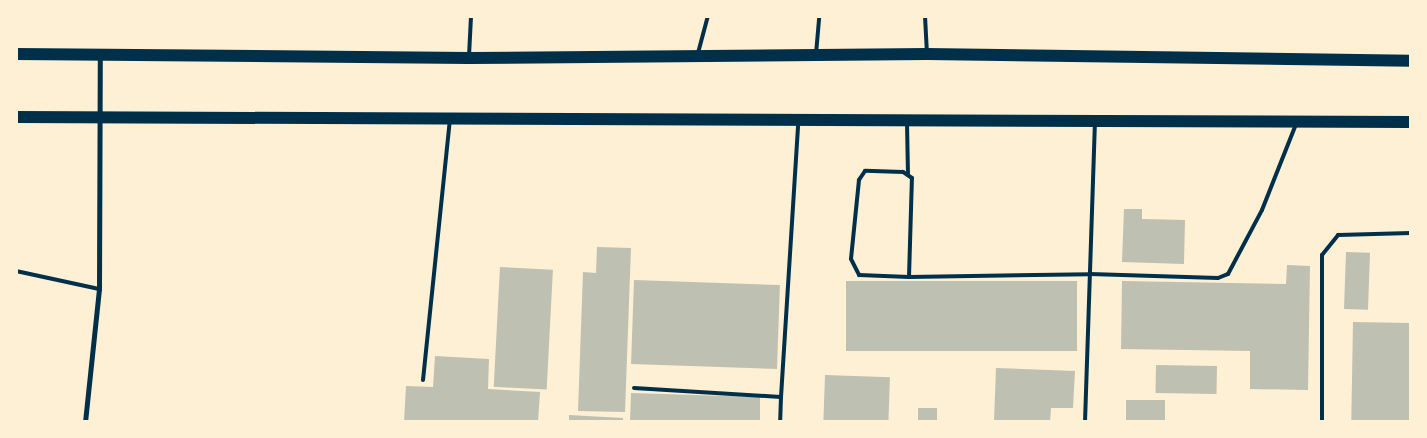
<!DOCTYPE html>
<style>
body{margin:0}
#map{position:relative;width:1427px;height:438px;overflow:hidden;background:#fdf0d5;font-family:"Nunito Sans",sans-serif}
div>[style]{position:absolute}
.building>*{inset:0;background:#bec0b2;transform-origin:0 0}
.service>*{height:4px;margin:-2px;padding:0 2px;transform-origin:2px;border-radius:2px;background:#003049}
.minor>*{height:5px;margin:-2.5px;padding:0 2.5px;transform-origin:2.5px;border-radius:2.5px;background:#003049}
.primary>*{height:12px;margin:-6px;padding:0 6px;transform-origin:6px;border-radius:6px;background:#003049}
span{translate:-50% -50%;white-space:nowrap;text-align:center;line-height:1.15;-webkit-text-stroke:4.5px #fdf0d5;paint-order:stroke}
.frame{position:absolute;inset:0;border:18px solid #fdf0d5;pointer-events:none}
</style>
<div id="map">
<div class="building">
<div style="clip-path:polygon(1124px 209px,1142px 209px,1142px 219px,1185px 220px,1184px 264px,1122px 262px)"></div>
<div style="clip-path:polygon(597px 247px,631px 248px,625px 412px,578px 411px,583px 272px,596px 273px)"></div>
<div style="left:1346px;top:252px;width:24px;height:57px;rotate:2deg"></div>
<div style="clip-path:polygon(1287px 265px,1310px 266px,1308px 390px,1250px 389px,1250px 351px,1121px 349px,1122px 281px,1286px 284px)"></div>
<div style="left:500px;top:267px;width:53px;height:120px;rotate:3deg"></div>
<div style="left:16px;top:277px;width:2px;height:17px"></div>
<div style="left:634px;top:280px;width:146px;height:84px;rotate:2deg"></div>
<div style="left:846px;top:281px;width:231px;height:70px"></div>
<div style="left:1353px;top:322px;width:58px;height:100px;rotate:1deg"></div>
<div style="clip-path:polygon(435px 356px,489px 359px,488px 389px,540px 392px,538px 422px,404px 422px,406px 386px,433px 387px)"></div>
<div style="left:1156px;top:365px;width:61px;height:28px;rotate:1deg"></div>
<div style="clip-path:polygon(996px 368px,1075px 371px,1073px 408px,1051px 408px,1050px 422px,994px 422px)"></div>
<div style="left:825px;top:375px;width:65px;height:47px;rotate:2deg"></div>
<div style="clip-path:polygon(631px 393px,760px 397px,760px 422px,630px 422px)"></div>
<div style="left:1126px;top:400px;width:39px;height:22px"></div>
<div style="left:918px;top:408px;width:19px;height:14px"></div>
<div style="clip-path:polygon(569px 415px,623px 418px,623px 422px,569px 422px)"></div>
</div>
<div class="service">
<div style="left:925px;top:16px;width:35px;rotate:87deg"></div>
<div style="left:698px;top:53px;width:38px;rotate:-75deg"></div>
<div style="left:816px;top:54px;width:38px;rotate:-85deg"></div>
<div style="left:469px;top:56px;width:40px;rotate:-87.1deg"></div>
<div style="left:907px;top:123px;width:51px;rotate:88.9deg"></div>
<div style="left:16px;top:271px;width:85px;rotate:12.2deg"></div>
<div style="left:909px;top:277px;width:99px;rotate:-88.3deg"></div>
<div style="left:912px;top:178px;width:11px;rotate:-146deg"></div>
<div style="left:903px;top:172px;width:38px;rotate:-178deg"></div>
<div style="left:865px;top:171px;width:11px;rotate:124deg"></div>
<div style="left:859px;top:180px;width:79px;rotate:95.8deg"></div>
<div style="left:851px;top:259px;width:18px;rotate:63deg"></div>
<div style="left:859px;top:275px;width:50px;rotate:2.3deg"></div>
<div style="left:909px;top:277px;width:181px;rotate:-0.9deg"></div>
<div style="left:1090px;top:274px;width:128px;rotate:1.8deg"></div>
<div style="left:1218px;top:278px;width:11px;rotate:-22deg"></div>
<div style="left:1228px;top:274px;width:72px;rotate:-62deg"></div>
<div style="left:1262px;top:210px;width:92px;rotate:-68.4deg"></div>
<div style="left:423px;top:380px;width:261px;rotate:-84.1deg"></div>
<div style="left:634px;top:388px;width:147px;rotate:3.5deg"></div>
<div style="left:781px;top:397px;width:25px;rotate:92deg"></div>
<div style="left:781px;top:397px;width:275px;rotate:-86.4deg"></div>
<div style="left:1085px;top:422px;width:298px;rotate:-88.1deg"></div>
<div style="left:1322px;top:422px;width:167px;rotate:-90deg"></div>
<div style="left:1322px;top:255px;width:26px;rotate:-51deg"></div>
<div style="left:1338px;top:235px;width:73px;rotate:-1.6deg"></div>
</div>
<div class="minor">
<div style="left:85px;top:422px;width:134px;rotate:-84deg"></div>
<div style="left:99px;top:289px;width:233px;rotate:-89.8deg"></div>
</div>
<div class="primary">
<div style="left:16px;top:54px;width:453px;rotate:0.5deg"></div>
<div style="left:469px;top:58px;width:458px;rotate:-0.5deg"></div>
<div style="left:927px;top:54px;width:484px;rotate:0.8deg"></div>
<div style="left:16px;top:117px;width:1395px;rotate:0.21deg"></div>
</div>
<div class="frame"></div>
</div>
